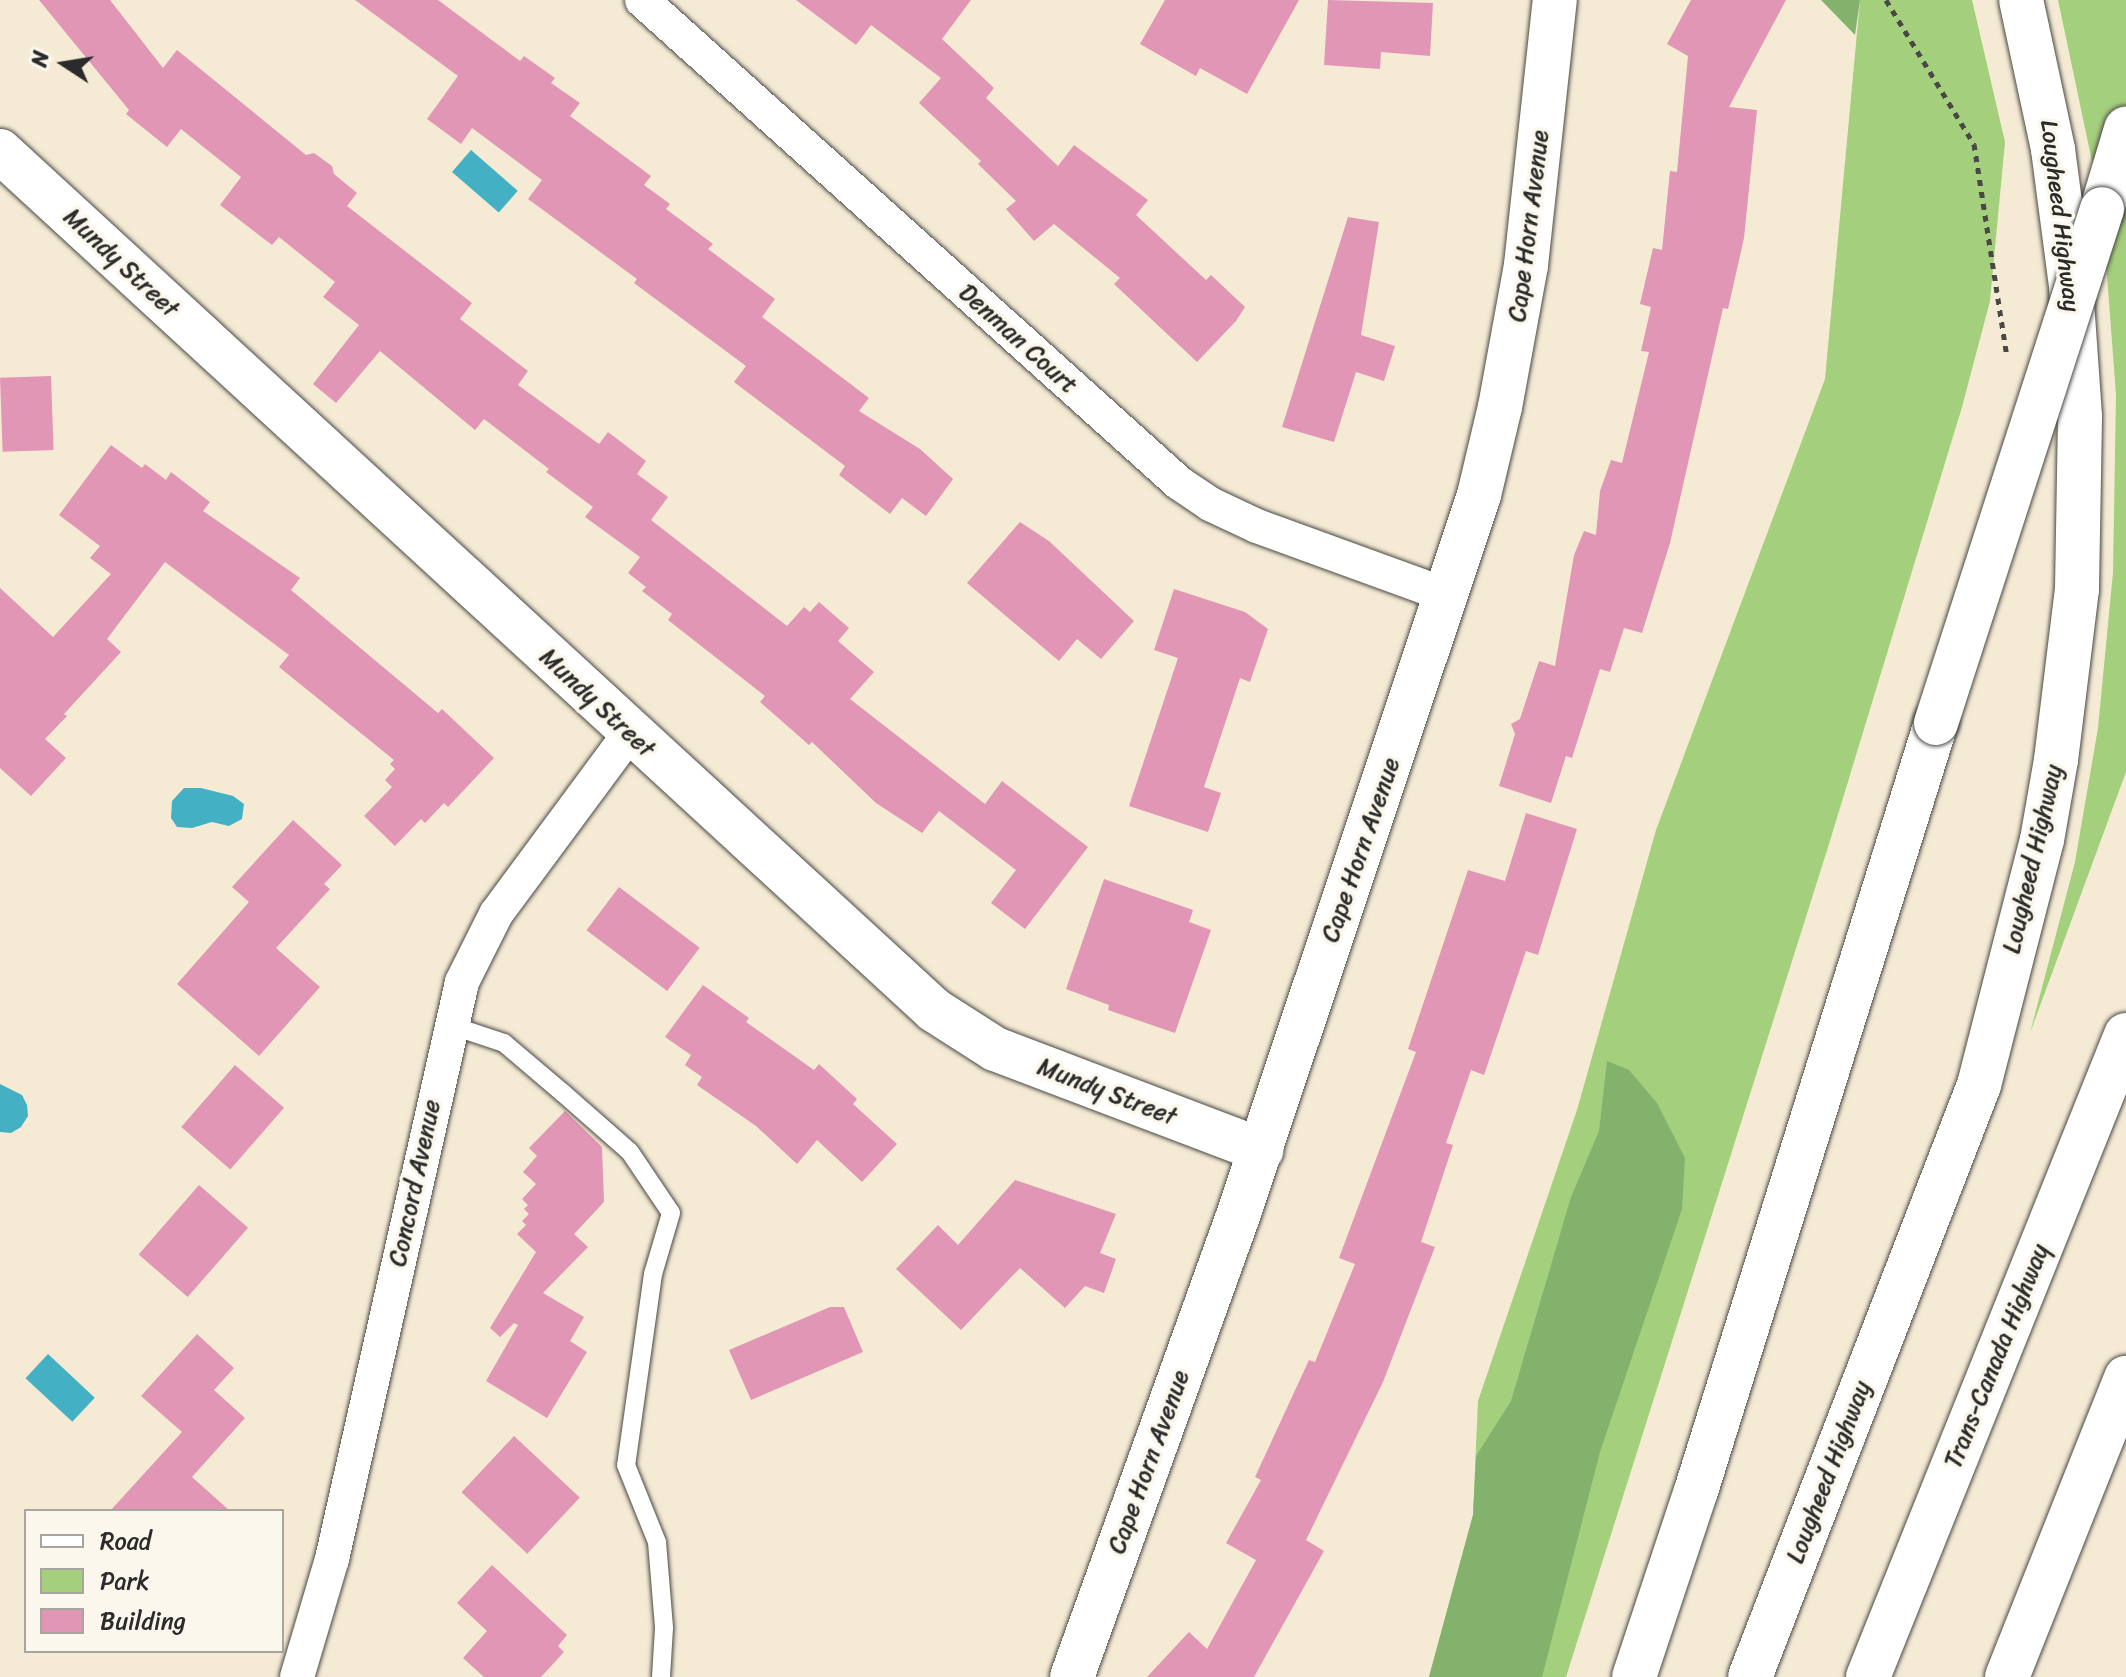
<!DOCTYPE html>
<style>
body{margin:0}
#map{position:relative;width:2126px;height:1677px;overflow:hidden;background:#f5ebd5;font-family:Sriracha,sans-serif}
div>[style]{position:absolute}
.green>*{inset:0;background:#a4cf7c}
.forest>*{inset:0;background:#83b26c}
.water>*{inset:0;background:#44b0c3;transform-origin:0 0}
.building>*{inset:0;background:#e196b5;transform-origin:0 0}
.path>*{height:5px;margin-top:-2.5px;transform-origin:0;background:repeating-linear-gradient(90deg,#494844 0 6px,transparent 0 12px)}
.roads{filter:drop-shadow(0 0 2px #494844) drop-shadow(0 0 2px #494844)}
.lane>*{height:18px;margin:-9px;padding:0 9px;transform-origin:9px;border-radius:9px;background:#fff}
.street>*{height:34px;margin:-17px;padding:0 17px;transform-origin:17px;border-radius:17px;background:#fff}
.secondary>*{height:44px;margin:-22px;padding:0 22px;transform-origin:22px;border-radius:22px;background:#fff}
.primary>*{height:44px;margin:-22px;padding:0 22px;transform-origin:22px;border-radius:22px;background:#fff}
.highway>*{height:44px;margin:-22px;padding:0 22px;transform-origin:22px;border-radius:22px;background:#fff}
.bridges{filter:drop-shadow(0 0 2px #494844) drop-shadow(0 0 2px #494844)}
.highway-bridge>*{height:44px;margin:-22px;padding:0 22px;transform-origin:22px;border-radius:22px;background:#fff}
span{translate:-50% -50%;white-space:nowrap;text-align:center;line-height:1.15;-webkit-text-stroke:7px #fbf7ec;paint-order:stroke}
.street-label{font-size:24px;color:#2b2b2b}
.legend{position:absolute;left:24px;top:1509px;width:260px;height:144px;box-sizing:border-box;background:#fbf7ec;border:2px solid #a8a59f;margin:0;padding:10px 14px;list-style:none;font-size:24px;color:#2b2b2b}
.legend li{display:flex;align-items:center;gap:16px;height:40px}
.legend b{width:40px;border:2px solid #a8a59f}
.north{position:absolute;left:24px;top:24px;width:80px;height:80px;-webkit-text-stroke:6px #fbf7ec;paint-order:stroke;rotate:282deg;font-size:22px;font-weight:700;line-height:32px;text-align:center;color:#2b2b2b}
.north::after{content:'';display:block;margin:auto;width:28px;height:36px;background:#2b2b2b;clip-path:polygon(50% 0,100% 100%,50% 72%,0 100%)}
</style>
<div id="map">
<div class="green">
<div style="clip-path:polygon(1860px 0,1972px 0,2005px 142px,1990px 301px,1962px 407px,1829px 844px,1566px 1677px,1429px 1677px,1473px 1515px,1478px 1401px,1577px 1110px,1656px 830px,1825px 379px)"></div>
<div style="clip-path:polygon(2058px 0,2126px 0,2126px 772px,2030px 1033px,2075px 862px,2098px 728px,2113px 572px,2116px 395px,2102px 209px)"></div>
</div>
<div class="forest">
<div style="clip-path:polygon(1821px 0,1860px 0,1855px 35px)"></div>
<div style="clip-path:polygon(1607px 1061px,1629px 1070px,1657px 1103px,1685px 1158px,1682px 1209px,1600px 1452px,1542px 1677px,1429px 1677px,1473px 1515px,1476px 1456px,1511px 1401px,1571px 1197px,1599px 1131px)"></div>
</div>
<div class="water">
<div style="left:471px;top:150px;width:62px;height:29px;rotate:41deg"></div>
<div style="clip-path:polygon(184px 788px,201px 788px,233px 796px,244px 804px,242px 819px,229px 826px,212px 822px,192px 828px,177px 827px,171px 818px,172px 801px)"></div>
<div style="clip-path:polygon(0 1084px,22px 1095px,27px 1105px,28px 1116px,21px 1127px,11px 1133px,0 1132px)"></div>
<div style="left:48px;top:1354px;width:64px;height:33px;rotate:43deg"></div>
</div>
<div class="building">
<div style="clip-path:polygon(39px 0,110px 0,163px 68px,177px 50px,306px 155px,314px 153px,332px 166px,334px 174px,357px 193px,347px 206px,472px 303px,460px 319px,528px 371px,518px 385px,599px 444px,608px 432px,646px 461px,637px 474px,668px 497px,651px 520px,787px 626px,804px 607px,810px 612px,819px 602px,849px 628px,838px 641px,874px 672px,850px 699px,985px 804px,1002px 781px,1088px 847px,1025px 929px,991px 903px,1016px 870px,939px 811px,922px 833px,876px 803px,812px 742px,809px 745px,760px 702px,765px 696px,668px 620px,672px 614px,642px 591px,646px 587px,628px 573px,640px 557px,585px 517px,593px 507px,546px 472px,549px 469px,484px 419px,475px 430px,380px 351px,336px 403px,313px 384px,359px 325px,323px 297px,335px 282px,279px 237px,272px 245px,220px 205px,241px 177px,181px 129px,167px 147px,126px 114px,129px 110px)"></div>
<div style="clip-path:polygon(355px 0,438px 0,520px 61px,524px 56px,555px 78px,551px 83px,580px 103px,570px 116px,651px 176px,644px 185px,670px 204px,666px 209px,713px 244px,708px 249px,775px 299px,762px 317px,869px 398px,859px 411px,920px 449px,953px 479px,926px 516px,902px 498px,890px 514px,839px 475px,845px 466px,734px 382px,746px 366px,634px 283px,637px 279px,528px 199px,542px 180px,472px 128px,461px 144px,427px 119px,458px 76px)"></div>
<div style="clip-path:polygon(796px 0,971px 0,942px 39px,994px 88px,986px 98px,1058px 166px,1074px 145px,1148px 200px,1136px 215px,1206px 280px,1211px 275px,1245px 307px,1236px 321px,1197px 362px,1114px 284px,1120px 278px,1054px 224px,1034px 241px,1006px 209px,1016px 201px,978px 164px,981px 161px,919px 103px,941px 78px,871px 25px,856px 45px)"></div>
<div style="clip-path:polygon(1165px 0,1299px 0,1247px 94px,1200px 68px,1196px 76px,1140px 44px)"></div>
<div style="clip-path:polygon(1328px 0,1433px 3px,1430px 56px,1381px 52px,1380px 69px,1324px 65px)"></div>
<div style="clip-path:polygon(1691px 0,1786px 0,1729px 107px,1757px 110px,1744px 238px,1728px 309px,1723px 308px,1670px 543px,1642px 633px,1624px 628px,1610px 672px,1600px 669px,1572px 758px,1566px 756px,1551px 803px,1499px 786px,1515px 734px,1511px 724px,1520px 719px,1539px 661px,1555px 666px,1574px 555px,1584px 531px,1596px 535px,1600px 491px,1611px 460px,1622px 463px,1649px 352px,1641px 351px,1651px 307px,1640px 304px,1653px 248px,1662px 250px,1670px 171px,1677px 172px,1688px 56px,1667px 44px)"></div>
<div style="clip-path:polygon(1348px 217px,1379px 222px,1361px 335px,1395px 346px,1384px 381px,1356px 372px,1334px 442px,1282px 427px)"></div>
<div style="left:51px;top:376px;width:74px;height:51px;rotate:88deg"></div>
<div style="clip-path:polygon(111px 445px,142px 468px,145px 464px,166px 480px,171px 472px,210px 502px,203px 511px,300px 578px,291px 590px,438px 713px,442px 709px,494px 758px,448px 807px,444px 803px,425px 823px,421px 819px,395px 846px,364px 816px,392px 787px,385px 780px,395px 769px,390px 764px,394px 760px,279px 667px,289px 655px,165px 562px,107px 639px,121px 652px,64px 714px,67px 716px,45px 739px,66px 758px,31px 796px,0 768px,0 588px,53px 637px,111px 574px,90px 558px,100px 546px,59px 515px)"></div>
<div style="clip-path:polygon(1020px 522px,1049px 541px,1134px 621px,1101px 659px,1077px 639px,1059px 661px,967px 583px)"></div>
<div style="clip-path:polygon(1174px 589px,1245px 612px,1268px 629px,1250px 682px,1240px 678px,1204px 787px,1221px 793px,1208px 832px,1129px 806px,1178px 658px,1154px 650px)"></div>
<div style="clip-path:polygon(1526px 813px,1577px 829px,1538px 955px,1526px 951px,1484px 1075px,1471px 1070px,1446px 1143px,1453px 1145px,1421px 1242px,1435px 1247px,1383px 1382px,1306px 1540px,1324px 1551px,1254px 1677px,1147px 1677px,1189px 1632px,1207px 1649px,1256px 1560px,1226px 1543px,1261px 1480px,1255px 1477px,1309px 1360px,1315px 1362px,1355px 1264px,1339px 1258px,1416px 1052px,1408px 1049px,1468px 870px,1505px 881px)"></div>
<div style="clip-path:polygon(293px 820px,342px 865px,324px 884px,330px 889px,276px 948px,320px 987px,259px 1056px,177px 984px,249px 902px,232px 887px)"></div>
<div style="clip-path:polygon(1104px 879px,1193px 910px,1189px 922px,1211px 930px,1175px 1033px,1108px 1010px,1109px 1005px,1066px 989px)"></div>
<div style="left:619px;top:887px;width:101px;height:54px;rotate:37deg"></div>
<div style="clip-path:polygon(703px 985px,749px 1018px,746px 1022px,814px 1070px,819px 1064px,857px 1099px,853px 1104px,897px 1144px,862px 1182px,817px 1140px,797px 1164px,756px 1126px,697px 1085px,702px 1077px,685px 1065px,691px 1055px,665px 1037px)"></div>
<div style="left:235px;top:1065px;width:65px;height:82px;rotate:41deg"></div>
<div style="clip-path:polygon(565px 1111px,602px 1147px,604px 1202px,574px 1234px,588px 1247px,543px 1293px,584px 1317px,570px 1341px,587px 1352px,547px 1418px,486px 1381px,518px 1325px,514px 1323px,500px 1337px,490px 1328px,536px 1252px,517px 1234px,526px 1225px,522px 1221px,529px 1214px,524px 1209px,528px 1205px,522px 1199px,536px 1184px,523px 1172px,537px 1156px,529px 1148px)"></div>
<div style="clip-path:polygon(1015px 1180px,1116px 1214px,1100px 1253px,1116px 1259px,1104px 1293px,1085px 1286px,1065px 1308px,1020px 1268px,961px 1330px,896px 1269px,938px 1225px,958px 1245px)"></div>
<div style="left:199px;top:1185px;width:65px;height:92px;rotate:41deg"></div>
<div style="clip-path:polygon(830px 1307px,844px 1307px,863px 1352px,751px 1400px,729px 1350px)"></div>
<div style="clip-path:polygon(197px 1334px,234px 1368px,214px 1390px,245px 1418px,192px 1477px,230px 1511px,110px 1511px,182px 1432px,141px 1396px)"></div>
<div style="left:514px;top:1436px;width:90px;height:77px;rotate:43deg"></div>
<div style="clip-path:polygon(492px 1565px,567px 1635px,558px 1646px,564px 1652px,541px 1677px,484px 1677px,463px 1658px,487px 1631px,457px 1603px)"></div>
</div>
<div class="path">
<div style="left:1886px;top:0;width:169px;rotate:58.6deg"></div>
<div style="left:1974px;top:144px;width:215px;rotate:81.2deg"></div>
</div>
<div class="roads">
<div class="lane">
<div style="left:450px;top:1025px;width:57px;rotate:18.4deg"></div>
<div style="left:504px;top:1043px;width:77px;rotate:40.3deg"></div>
<div style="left:563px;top:1093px;width:89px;rotate:41.4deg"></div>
<div style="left:630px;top:1152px;width:73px;rotate:56.1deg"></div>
<div style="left:671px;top:1213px;width:64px;rotate:106.4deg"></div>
<div style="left:653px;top:1274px;width:193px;rotate:98deg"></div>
<div style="left:626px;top:1465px;width:83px;rotate:68.1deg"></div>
<div style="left:657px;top:1542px;width:86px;rotate:85.3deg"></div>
<div style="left:664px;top:1628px;width:49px;rotate:93.5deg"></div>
</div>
<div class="street">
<div style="left:642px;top:0;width:722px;rotate:41.97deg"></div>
<div style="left:1179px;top:483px;width:37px;rotate:34deg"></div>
<div style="left:1210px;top:504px;width:52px;rotate:25.1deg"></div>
<div style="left:1257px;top:526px;width:202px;rotate:20deg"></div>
<div style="left:297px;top:1677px;width:123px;rotate:-73.5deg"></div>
<div style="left:332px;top:1559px;width:591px;rotate:-77.3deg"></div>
<div style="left:462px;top:982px;width:76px;rotate:-63.4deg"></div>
<div style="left:496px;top:914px;width:225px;rotate:-53.5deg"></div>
</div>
<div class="secondary">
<div style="left:0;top:151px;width:1269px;rotate:42.6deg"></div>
<div style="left:934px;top:1010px;width:72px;rotate:32.6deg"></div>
<div style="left:995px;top:1049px;width:285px;rotate:20.8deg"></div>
<div style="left:1072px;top:1677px;width:493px;rotate:-70.2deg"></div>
<div style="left:1239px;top:1213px;width:757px;rotate:-71.52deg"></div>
<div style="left:1479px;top:495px;width:90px;rotate:-76.6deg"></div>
<div style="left:1500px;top:407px;width:144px;rotate:-79.6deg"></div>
<div style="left:1526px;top:265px;width:267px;rotate:-83.8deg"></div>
</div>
<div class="primary">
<div style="left:1750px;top:1677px;width:635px;rotate:-68.85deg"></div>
<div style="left:1979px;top:1085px;width:253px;rotate:-75.6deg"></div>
<div style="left:2042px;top:840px;width:81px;rotate:-80.1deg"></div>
<div style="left:2056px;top:760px;width:172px;rotate:-83deg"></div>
<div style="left:2077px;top:589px;width:173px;rotate:-89deg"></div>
<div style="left:2080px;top:416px;width:130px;rotate:-94deg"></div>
<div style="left:2071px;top:286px;width:138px;rotate:-97.5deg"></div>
<div style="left:2053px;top:149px;width:152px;rotate:-102.1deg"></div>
</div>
<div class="highway">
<div style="left:2102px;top:209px;width:84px;rotate:-73.3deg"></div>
<div style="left:1634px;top:1677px;width:196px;rotate:-71.6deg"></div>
<div style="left:1696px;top:1491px;width:805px;rotate:-72.65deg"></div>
<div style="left:1868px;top:1677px;width:692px;rotate:-68.11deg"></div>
<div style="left:2007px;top:1677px;width:322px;rotate:-68.3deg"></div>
</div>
</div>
<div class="bridges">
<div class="highway-bridge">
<div style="left:1936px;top:723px;width:540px;rotate:-72.1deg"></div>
</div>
</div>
<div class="street-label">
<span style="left:2060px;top:216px;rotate:83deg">Lougheed Highway</span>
<span style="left:1529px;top:226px;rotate:-83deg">Cape Horn Avenue</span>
<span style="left:121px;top:263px;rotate:43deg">Mundy Street</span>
<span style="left:1018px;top:339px;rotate:42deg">Denman Court</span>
<span style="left:597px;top:703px;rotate:43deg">Mundy Street</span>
<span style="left:1361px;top:850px;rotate:-71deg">Cape Horn Avenue</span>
<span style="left:2033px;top:859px;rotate:-77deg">Lougheed Highway</span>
<span style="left:1107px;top:1092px;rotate:21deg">Mundy Street</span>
<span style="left:415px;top:1183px;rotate:-78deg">Concord Avenue</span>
<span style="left:1997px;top:1356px;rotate:-68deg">Trans-Canada Highway</span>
<span style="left:1149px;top:1462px;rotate:-70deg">Cape Horn Avenue</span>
<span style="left:1829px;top:1472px;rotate:-69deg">Lougheed Highway</span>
</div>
<ul class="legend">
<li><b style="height:10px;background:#fff"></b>Road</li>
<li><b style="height:22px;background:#a4cf7c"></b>Park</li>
<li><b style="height:22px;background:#e196b5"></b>Building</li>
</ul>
<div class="north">N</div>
</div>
